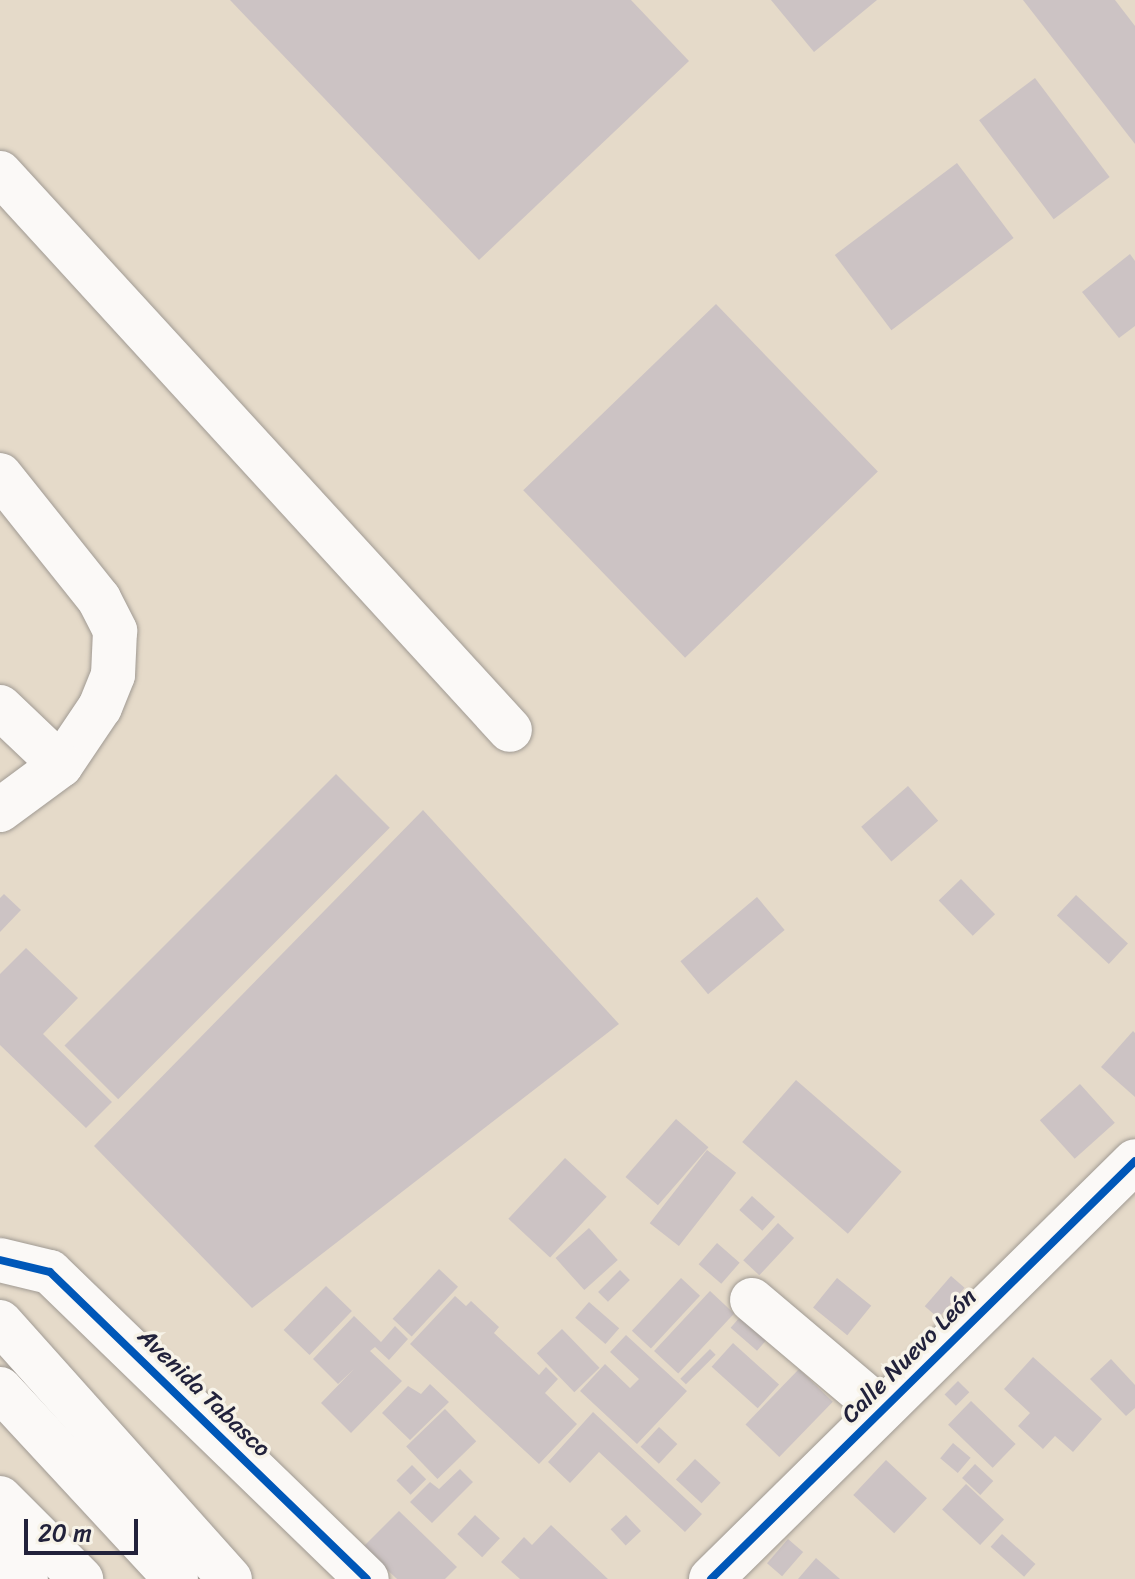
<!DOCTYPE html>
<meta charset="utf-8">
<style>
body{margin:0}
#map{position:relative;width:1135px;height:1579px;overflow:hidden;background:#e5dac9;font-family:Sriracha,sans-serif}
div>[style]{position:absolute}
.building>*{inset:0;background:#ccc3c4;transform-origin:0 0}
.roads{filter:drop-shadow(0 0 2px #a09a93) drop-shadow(0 0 2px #a09a93)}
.minor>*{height:44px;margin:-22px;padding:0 22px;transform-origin:22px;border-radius:22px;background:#fbf9f7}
.major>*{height:44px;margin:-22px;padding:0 22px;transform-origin:22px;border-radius:22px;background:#fbf9f7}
.highway>*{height:44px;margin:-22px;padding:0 22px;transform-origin:22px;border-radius:22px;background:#fbf9f7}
.cycleway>*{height:8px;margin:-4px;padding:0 4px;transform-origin:4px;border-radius:4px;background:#0057b8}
span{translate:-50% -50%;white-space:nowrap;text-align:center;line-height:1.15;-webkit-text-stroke:7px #f7f3e8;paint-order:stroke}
.street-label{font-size:24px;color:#22223b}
.scale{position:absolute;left:24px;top:1519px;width:114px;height:36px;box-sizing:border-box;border:4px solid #22223b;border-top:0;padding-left:10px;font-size:24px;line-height:28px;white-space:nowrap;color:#22223b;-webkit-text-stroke:6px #f7f3e8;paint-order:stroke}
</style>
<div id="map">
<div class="building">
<div style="clip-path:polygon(230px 0,631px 0,689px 61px,479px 260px)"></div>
<div style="clip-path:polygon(771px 0,877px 0,814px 52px)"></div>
<div style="clip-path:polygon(1023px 0,1115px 0,1135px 26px,1135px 144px)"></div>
<div style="left:1035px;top:78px;width:124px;height:70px;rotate:53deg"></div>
<div style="left:957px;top:163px;width:94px;height:153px;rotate:53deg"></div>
<div style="clip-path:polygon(1130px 254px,1135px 261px,1135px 326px,1119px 338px,1082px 292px)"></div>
<div style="left:716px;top:304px;width:233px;height:268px;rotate:46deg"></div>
<div style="left:336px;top:774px;width:76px;height:384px;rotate:45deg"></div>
<div style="left:908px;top:786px;width:46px;height:62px;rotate:49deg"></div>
<div style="clip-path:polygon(423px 810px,619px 1024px,252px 1308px,94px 1146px)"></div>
<div style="left:961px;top:879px;width:49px;height:31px;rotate:46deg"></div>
<div style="clip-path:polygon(4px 894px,21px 910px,0 932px,0 898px)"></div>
<div style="left:1076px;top:895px;width:71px;height:28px;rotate:43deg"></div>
<div style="left:757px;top:897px;width:43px;height:100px;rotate:50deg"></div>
<div style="clip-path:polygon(26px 948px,78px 998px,43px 1034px,112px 1102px,86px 1128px,0 1045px,0 974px)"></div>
<div style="clip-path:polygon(1133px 1031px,1135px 1033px,1135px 1097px,1101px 1067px)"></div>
<div style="left:796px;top:1080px;width:140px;height:82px;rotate:41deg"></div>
<div style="left:1080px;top:1084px;width:52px;height:54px;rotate:48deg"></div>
<div style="left:676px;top:1119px;width:43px;height:77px;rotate:41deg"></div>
<div style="left:707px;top:1150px;width:37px;height:93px;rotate:38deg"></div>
<div style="left:565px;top:1158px;width:57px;height:83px;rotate:43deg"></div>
<div style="left:752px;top:1196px;width:31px;height:19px;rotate:42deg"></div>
<div style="left:778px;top:1223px;width:22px;height:51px;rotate:43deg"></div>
<div style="left:589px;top:1228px;width:43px;height:45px;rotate:48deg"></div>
<div style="left:717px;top:1243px;width:30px;height:28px;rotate:41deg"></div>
<div style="left:439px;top:1269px;width:26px;height:68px;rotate:43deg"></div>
<div style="left:620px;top:1270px;width:14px;height:31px;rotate:45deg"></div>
<div style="left:951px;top:1276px;width:18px;height:40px;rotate:41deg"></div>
<div style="left:681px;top:1278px;width:26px;height:72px;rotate:43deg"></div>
<div style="left:837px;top:1278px;width:44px;height:38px;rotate:39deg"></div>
<div style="left:326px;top:1286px;width:36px;height:61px;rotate:44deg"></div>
<div style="left:710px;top:1291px;width:33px;height:82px;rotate:43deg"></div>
<div style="clip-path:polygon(455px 1296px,466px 1306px,471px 1301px,499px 1327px,494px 1333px,539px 1375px,546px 1367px,558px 1379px,545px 1393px,577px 1424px,539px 1464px,410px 1344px)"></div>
<div style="left:589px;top:1302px;width:40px;height:21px;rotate:41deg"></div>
<div style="left:747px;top:1309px;width:35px;height:25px;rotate:41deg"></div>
<div style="clip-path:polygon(354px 1316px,381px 1342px,395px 1326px,408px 1339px,389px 1360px,375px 1347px,370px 1351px,402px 1381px,351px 1433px,321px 1403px,354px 1369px,338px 1384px,313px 1359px)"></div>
<div style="left:562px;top:1329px;width:54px;height:35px;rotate:46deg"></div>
<div style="clip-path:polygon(626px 1335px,687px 1391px,637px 1444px,580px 1391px,605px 1364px,630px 1388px,639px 1379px,610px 1352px)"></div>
<div style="left:733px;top:1343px;width:62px;height:32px;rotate:42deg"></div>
<div style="left:710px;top:1349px;width:8px;height:42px;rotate:45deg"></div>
<div style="clip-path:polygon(1033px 1357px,1102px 1419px,1073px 1452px,1055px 1436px,1043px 1449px,1018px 1426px,1030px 1413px,1004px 1389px)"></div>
<div style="clip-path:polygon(1111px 1359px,1135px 1385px,1135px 1408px,1126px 1416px,1090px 1379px)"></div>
<div style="left:799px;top:1369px;width:47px;height:77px;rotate:44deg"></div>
<div style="left:958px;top:1381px;width:16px;height:19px;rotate:45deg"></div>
<div style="clip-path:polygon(430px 1384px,449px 1402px,410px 1440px,382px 1413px,408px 1386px,421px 1394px)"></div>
<div style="left:971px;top:1401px;width:62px;height:33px;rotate:44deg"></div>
<div style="left:445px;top:1409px;width:45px;height:54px;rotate:46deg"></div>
<div style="clip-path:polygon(593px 1412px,702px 1514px,685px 1532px,599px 1452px,570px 1483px,548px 1462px)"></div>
<div style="left:659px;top:1427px;width:25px;height:27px;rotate:43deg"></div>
<div style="left:953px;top:1443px;width:23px;height:20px;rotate:40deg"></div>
<div style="left:695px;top:1459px;width:35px;height:28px;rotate:43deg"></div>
<div style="left:886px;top:1460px;width:56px;height:48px;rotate:43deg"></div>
<div style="left:975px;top:1464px;width:25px;height:19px;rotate:43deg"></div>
<div style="left:412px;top:1465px;width:20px;height:22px;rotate:45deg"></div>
<div style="clip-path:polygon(460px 1469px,473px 1482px,432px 1523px,410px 1502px,430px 1482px,439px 1489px)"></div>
<div style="left:966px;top:1484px;width:52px;height:35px;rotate:43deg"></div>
<div style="clip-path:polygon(399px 1511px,457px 1567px,445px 1579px,397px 1579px,363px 1547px)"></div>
<div style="left:475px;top:1515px;width:34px;height:26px;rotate:43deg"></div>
<div style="left:626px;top:1515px;width:22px;height:21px;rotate:47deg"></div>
<div style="clip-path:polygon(551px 1525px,608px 1579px,520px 1579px,501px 1562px,524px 1537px,532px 1545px)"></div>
<div style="left:1002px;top:1534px;width:45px;height:17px;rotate:42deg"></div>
<div style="left:788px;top:1539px;width:20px;height:32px;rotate:41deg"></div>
<div style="clip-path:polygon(816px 1558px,840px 1579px,798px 1579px)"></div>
</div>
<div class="roads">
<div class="minor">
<div style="left:0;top:173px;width:755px;rotate:47.52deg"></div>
<div style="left:0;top:475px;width:159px;rotate:51.4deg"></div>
<div style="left:99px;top:599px;width:36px;rotate:63deg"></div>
<div style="left:115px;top:631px;width:44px;rotate:92.6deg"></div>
<div style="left:113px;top:675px;width:35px;rotate:112deg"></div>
<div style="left:100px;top:707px;width:70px;rotate:123.9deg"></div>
<div style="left:61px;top:765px;width:76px;rotate:143.6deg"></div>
<div style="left:0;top:707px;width:84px;rotate:43.6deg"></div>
<div style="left:0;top:1260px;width:51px;rotate:13.5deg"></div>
<div style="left:50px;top:1272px;width:441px;rotate:44.1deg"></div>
<div style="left:752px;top:1300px;width:170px;rotate:40.2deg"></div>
<div style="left:711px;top:1579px;width:595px;rotate:-44.59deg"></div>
</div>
<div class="major">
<div style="left:0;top:1322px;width:345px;rotate:48.2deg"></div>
<div style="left:0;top:1551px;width:38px;rotate:47deg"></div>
</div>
<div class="highway">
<div style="left:0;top:1389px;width:259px;rotate:47.2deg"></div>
<div style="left:0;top:1498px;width:115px;rotate:45deg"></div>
</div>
</div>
<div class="cycleway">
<div style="left:0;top:1260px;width:51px;rotate:13.5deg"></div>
<div style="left:50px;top:1272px;width:441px;rotate:44.1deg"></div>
<div style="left:711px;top:1579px;width:595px;rotate:-44.59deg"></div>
</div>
<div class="street-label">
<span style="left:909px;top:1356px;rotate:-45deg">Calle Nuevo León</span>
<span style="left:204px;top:1393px;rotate:44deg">Avenida Tabasco</span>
</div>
<div class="scale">20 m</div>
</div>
